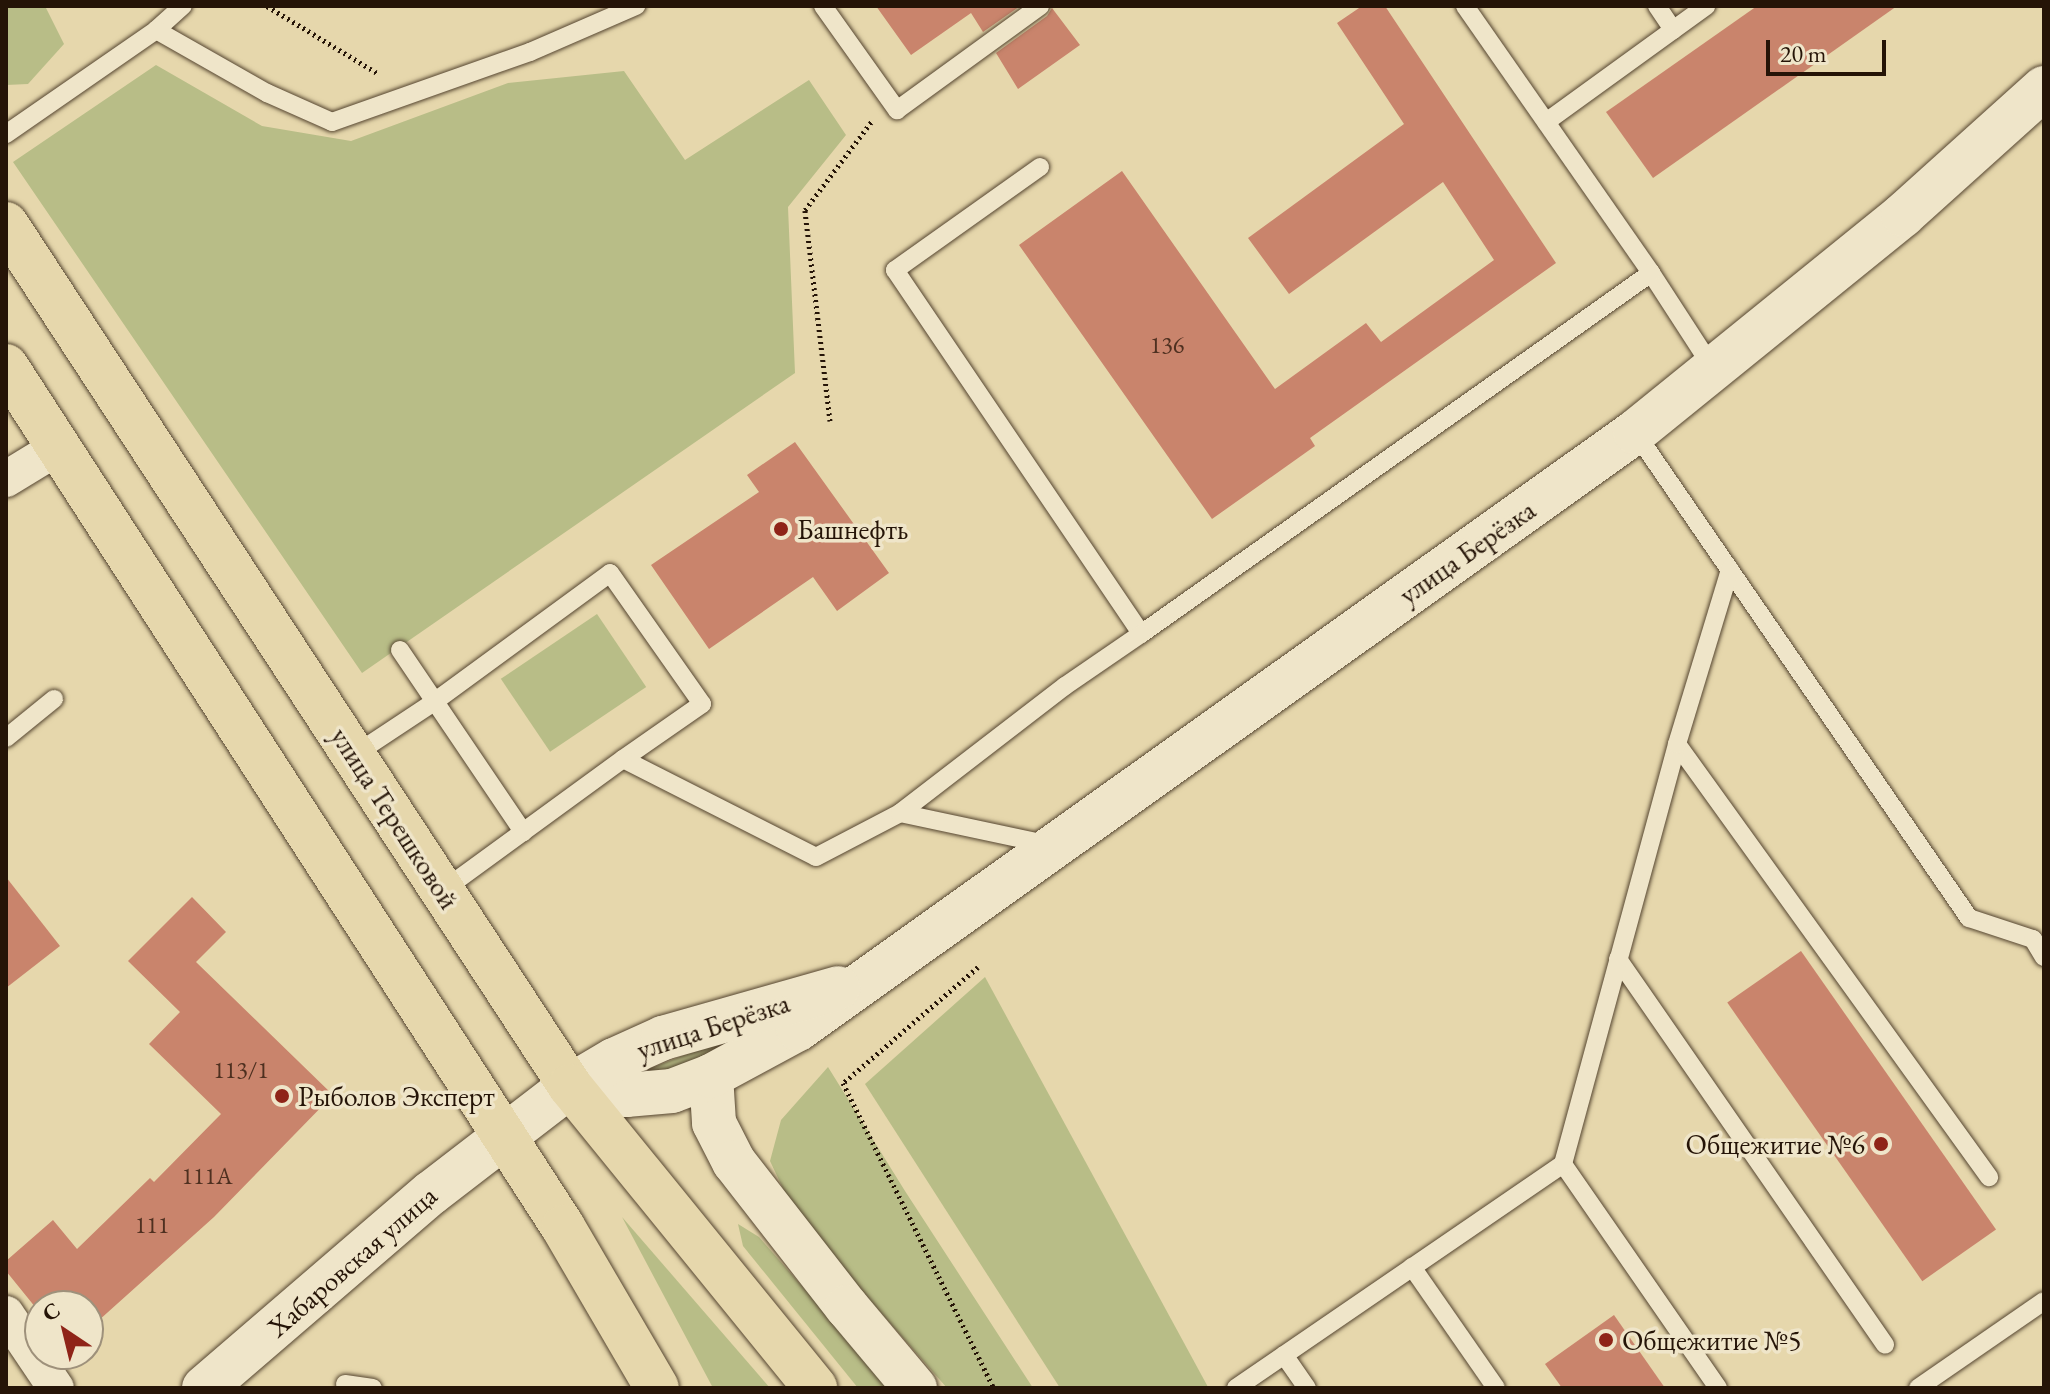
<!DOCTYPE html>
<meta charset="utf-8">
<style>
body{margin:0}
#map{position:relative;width:2050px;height:1394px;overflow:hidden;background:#e6d7ac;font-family:"EB Garamond",serif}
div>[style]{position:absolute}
.green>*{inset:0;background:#b8bd87;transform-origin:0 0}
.building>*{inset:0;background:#c9846c;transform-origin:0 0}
.path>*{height:5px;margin-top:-2.5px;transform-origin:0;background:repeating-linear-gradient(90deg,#251407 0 2px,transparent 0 6px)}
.roads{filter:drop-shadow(0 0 2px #554530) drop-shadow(0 0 2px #554530)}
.lane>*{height:18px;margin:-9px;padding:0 9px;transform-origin:9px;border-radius:9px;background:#efe5c9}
.street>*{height:36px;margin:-18px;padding:0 18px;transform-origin:18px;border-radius:18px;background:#efe5c9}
.secondary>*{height:44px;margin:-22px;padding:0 22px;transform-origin:22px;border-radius:22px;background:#efe5c9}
.primary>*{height:44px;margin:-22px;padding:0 22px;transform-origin:22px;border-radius:22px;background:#e6d7ac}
.dots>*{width:22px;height:22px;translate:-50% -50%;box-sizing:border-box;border:4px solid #efe5c9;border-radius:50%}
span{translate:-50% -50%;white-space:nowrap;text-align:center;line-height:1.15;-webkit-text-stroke:7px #efe5c9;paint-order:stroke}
.number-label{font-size:24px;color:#4e3020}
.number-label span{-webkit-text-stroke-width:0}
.poi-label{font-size:28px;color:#251407}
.left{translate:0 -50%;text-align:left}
.right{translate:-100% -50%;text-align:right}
.street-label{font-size:28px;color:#251407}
.frame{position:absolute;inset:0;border:8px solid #251407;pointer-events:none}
.north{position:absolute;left:24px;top:1290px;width:80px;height:80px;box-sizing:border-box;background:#efe5c9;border:2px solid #9e917b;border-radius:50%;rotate:325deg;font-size:22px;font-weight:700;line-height:32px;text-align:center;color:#251407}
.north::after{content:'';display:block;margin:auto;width:28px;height:36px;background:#8f2418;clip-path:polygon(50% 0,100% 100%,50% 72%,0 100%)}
.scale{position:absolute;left:1766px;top:40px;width:120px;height:36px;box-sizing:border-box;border:4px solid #251407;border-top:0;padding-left:10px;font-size:24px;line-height:28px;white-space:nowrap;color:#251407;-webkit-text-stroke:6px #efe5c9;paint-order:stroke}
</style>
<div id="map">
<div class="green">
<div style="clip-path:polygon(6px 6px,45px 6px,64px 44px,28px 84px,6px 85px)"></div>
<div style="clip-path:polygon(156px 65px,262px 126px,351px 141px,508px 83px,624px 71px,685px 160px,809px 80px,846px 135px,788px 207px,795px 373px,362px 673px,13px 162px)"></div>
<div style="left:597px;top:614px;width:88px;height:116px;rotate:56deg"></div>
<div style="clip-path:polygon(985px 977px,1208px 1387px,1206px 1388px,1060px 1388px,865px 1084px)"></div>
<div style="clip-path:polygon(791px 1013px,655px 1084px,649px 1069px)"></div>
<div style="clip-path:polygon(828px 1067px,905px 1191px,1033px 1388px,947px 1388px,796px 1216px,770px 1161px,781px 1120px)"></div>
<div style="clip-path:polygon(622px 1217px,770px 1388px,713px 1388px)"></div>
<div style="clip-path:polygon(738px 1224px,759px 1237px,891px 1388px,858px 1388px,743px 1246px)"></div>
</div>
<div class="building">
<div style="clip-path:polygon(876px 6px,1020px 6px,983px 32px,971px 13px,911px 55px)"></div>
<div style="clip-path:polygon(1362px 6px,1385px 6px,1556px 263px,1310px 438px,1315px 446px,1212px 519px,1019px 245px,1122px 171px,1275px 389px,1366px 323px,1381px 342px,1494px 260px,1443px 182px,1289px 294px,1248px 238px,1404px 124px,1337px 23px)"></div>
<div style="clip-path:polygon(1757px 6px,1897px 6px,1653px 178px,1606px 112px)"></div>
<div style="clip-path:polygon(1052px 8px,1080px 45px,1018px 89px,996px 53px,1047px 16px)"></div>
<div style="clip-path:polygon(795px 442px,889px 573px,837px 611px,813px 577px,709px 649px,651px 565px,759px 492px,747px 475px)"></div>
<div style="clip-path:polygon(6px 877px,60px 946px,6px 988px)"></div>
<div style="clip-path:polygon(192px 897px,226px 932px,196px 962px,333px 1095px,214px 1217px,88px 1330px,88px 1306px,40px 1306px,40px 1313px,6px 1271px,6px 1261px,53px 1220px,77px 1249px,150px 1178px,154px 1182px,221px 1114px,149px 1044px,180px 1012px,128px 961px)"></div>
<div style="left:1801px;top:951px;width:340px;height:90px;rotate:55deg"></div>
<div style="clip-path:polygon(1614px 1315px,1665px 1388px,1562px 1388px,1545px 1364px)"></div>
</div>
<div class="path">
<div style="left:267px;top:6px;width:131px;rotate:31.3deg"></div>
<div style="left:830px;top:421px;width:212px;rotate:-96.8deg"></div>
<div style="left:805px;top:210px;width:111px;rotate:-53deg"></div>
<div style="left:978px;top:967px;width:178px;rotate:139.3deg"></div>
<div style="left:843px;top:1083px;width:340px;rotate:63.7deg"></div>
</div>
<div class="roads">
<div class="lane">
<div style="left:823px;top:6px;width:128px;rotate:54.6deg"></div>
<div style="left:897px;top:110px;width:177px;rotate:-36deg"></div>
<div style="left:1465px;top:6px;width:325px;rotate:55.1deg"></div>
<div style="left:1651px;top:273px;width:116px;rotate:57deg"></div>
<div style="left:1657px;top:6px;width:29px;rotate:56deg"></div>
<div style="left:156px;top:30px;width:36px;rotate:-42deg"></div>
<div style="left:1546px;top:122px;width:198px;rotate:-35.9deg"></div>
<div style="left:6px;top:134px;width:183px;rotate:-34.7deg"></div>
<div style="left:156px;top:30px;width:128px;rotate:29.6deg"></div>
<div style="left:267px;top:93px;width:71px;rotate:24deg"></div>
<div style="left:332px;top:122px;width:210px;rotate:-19.5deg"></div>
<div style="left:530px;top:52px;width:116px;rotate:-23.5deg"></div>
<div style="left:1040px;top:167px;width:178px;rotate:144.6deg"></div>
<div style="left:895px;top:270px;width:439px;rotate:55.9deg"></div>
<div style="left:1141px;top:634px;width:625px;rotate:-35.29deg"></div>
<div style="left:1635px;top:432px;width:590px;rotate:55.5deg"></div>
<div style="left:1969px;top:918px;width:67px;rotate:18.2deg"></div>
<div style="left:2033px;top:939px;width:21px;rotate:59deg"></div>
<div style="left:400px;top:650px;width:220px;rotate:55.9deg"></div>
<div style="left:6px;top:738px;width:62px;rotate:-39.1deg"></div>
<div style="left:1677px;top:744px;width:534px;rotate:54.23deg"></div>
<div style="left:354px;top:755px;width:96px;rotate:-33.5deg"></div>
<div style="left:434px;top:702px;width:218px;rotate:-36.2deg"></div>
<div style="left:610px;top:573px;width:160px;rotate:54.9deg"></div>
<div style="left:702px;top:704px;width:96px;rotate:145.2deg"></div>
<div style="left:623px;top:759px;width:216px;rotate:26.9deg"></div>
<div style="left:816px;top:857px;width:95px;rotate:-27.6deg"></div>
<div style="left:900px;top:813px;width:208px;rotate:-37.6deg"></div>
<div style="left:1065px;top:686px;width:92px;rotate:-34.4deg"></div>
<div style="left:900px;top:813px;width:149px;rotate:12deg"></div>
<div style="left:442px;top:891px;width:224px;rotate:-36.1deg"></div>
<div style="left:1618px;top:959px;width:469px;rotate:55.3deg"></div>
<div style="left:1563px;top:1164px;width:272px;rotate:55.3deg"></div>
<div style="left:1412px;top:1267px;width:147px;rotate:55.2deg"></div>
<div style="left:1284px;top:1355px;width:40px;rotate:55.1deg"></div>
<div style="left:345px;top:1384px;width:28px;rotate:8deg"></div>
<div style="left:1236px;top:1388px;width:396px;rotate:-34.4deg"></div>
<div style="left:1563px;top:1164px;width:435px;rotate:-74.8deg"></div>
<div style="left:1677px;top:744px;width:182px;rotate:-73.1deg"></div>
<div style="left:1918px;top:1388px;width:153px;rotate:-34.6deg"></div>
</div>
<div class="street">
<div style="left:6px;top:479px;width:63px;rotate:-31.4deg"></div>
<div style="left:6px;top:1314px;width:89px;rotate:56deg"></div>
</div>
<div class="secondary">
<div style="left:711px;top:1076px;width:47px;rotate:86.3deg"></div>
<div style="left:714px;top:1123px;width:44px;rotate:62.9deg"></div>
<div style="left:734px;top:1162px;width:184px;rotate:52.1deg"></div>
<div style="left:847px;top:1307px;width:106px;rotate:50deg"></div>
<div style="left:570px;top:1086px;width:57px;rotate:9.1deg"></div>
<div style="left:626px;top:1095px;width:46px;rotate:-5deg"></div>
<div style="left:672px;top:1091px;width:42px;rotate:-21deg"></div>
<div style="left:711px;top:1076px;width:99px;rotate:-28.4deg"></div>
<div style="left:798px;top:1029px;width:1028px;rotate:-35.5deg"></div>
<div style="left:1635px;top:432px;width:345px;rotate:-39deg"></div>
<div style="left:1903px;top:215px;width:190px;rotate:-42deg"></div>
<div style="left:204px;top:1388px;width:299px;rotate:-40.7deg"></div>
<div style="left:431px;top:1193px;width:175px;rotate:-37.6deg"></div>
<div style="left:570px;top:1086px;width:51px;rotate:-30.6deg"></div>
<div style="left:614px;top:1060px;width:54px;rotate:-24.2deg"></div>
<div style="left:663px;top:1038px;width:182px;rotate:-15.9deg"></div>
</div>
<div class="primary">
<div style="left:6px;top:224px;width:1030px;rotate:56.8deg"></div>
<div style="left:570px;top:1086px;width:389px;rotate:50.9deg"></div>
<div style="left:6px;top:366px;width:1025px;rotate:57.1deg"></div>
<div style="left:563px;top:1227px;width:186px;rotate:59.7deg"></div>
</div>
</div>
<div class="dots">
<div style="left:781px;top:529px;background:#8f2418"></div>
<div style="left:282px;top:1096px;background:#8f2418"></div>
<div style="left:1881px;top:1144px;background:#8f2418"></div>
<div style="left:1606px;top:1340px;background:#8f2418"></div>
</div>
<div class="number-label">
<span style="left:1167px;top:345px">136</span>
<span style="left:241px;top:1070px">113/1</span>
<span style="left:207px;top:1176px">111А</span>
<span style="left:152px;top:1225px">111</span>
</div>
<div class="poi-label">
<span class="left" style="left:797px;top:529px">Башнефть</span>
<span class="left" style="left:298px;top:1096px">Рыболов Эксперт</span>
<span class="right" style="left:1865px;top:1144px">Общежитие №6</span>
<span class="left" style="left:1622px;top:1340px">Общежитие №5</span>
</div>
<div class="street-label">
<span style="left:1467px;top:552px;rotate:-35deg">улица Берёзка</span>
<span style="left:395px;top:818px;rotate:57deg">улица Терешковой</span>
<span style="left:713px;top:1026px;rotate:-18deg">улица Берёзка</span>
<span style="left:352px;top:1261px;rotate:-41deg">Хабаровская улица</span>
</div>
<div class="frame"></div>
<div class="north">С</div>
<div class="scale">20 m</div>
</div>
